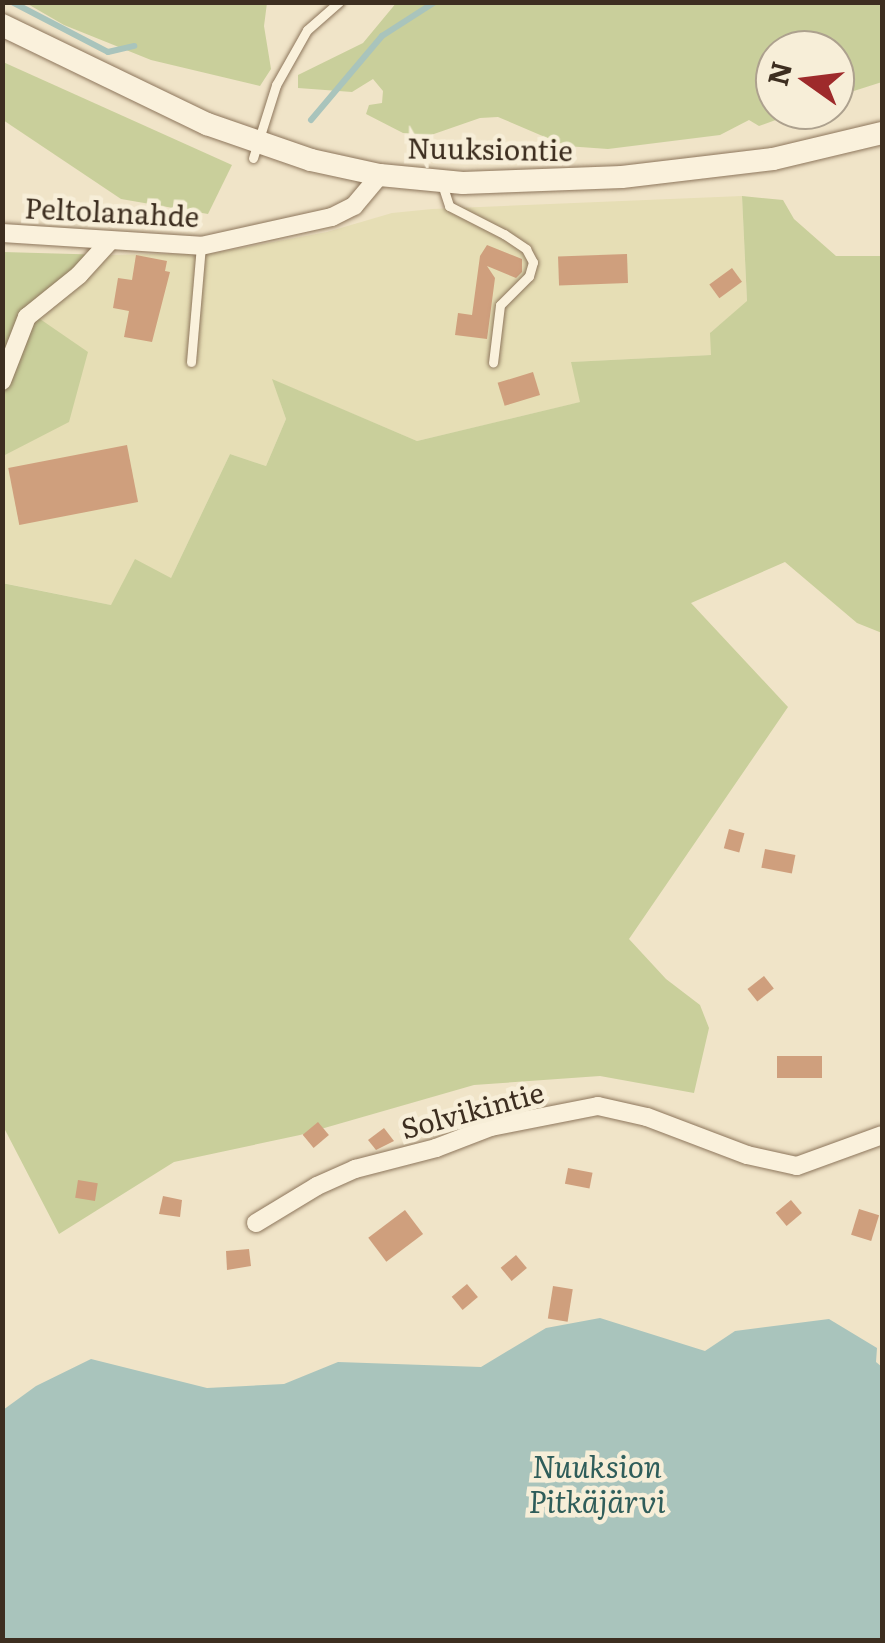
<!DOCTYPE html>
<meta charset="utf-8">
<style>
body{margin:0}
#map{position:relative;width:885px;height:1643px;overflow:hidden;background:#f0e4c8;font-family:Literata,serif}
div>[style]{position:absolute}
.farmland>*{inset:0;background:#e6deb5}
.green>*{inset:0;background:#c9cf9b}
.water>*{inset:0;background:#a9c4bc}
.stream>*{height:6px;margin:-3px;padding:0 3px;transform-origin:3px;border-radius:3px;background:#a9c4bc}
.building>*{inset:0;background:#cf9f7d;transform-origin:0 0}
.roads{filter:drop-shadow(0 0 2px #8d765c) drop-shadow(0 0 2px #8d765c)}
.service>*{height:9px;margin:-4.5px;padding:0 4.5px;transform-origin:4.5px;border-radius:4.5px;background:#faf1dc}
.minor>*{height:18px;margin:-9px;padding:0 9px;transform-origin:9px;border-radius:9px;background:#faf1dc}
.tertiary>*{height:22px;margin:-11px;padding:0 11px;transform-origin:11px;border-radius:11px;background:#faf1dc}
span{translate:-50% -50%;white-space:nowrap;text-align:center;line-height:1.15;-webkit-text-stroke:9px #f7eed8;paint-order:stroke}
.street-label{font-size:28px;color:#3d2e20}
.water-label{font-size:30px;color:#2f5d5a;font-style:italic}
.frame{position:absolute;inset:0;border:5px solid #3d2e20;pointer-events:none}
.north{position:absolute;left:755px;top:30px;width:100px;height:100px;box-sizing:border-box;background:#f7eed8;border:2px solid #ada18e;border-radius:50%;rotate:284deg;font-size:28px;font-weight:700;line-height:40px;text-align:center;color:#3d2e20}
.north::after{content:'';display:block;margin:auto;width:35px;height:45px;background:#9e2a2b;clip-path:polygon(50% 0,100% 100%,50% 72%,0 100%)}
</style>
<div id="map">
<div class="farmland">
<div style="clip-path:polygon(742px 196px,747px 302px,711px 332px,711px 355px,572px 362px,581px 402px,417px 441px,273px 380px,286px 419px,266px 466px,230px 454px,171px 578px,111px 605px,3px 583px,2px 456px,20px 446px,40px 320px,109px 255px,214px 253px,327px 232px,392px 213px,432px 209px)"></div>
</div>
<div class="green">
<div style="clip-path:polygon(397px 2px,882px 3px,882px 82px,835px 97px,835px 50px,775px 50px,775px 110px,803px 110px,759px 126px,749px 120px,720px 135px,608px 149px,566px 146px,498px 117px,480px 118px,431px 135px,403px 133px,366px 114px,369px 105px,382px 103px,383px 91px,373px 79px,352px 92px,298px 88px,298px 75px,363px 43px)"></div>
<div style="clip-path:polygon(26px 3px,267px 3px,264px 26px,271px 69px,260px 86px,151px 60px,64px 25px)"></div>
<div style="clip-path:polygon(3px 62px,232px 165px,208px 214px,121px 199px,3px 120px)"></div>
<div style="clip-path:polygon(742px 196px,783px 200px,794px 219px,836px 256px,882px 256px,882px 633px,857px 623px,785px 562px,691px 603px,788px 707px,629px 939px,666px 979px,700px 1005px,709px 1028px,694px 1093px,600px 1076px,474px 1085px,300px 1135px,174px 1162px,59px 1234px,3px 1126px,2px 583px,111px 605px,135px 559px,171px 578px,230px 454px,266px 466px,286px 419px,272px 379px,417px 441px,580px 402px,571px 362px,711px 355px,710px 333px,747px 301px)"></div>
<div style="clip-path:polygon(3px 252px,109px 255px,40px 319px,88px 352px,69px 422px,3px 456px)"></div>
</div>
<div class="water">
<div style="clip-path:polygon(600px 1318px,705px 1351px,735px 1331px,829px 1319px,877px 1348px,876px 1362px,882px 1367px,882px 1640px,3px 1640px,3px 1410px,36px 1386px,91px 1359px,207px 1388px,284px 1384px,338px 1362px,481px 1367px,546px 1328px)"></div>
</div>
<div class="stream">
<div style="left:12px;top:2px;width:108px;rotate:27.5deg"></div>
<div style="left:108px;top:52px;width:27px;rotate:-13deg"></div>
<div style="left:311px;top:120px;width:110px;rotate:-49.8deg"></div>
<div style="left:382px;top:36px;width:63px;rotate:-32.7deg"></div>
</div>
<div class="building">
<div style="clip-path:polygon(487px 245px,522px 259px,522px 272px,516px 278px,487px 266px,495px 278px,487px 339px,455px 335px,458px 313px,472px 315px,480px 256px)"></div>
<div style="left:627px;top:254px;width:29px;height:69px;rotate:88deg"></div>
<div style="clip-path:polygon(136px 255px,167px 261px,165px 271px,170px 272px,152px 342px,124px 337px,129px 311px,113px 308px,118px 278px,132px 280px)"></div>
<div style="left:732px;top:268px;width:17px;height:28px;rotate:54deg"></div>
<div style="left:533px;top:372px;width:24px;height:37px;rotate:73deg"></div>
<div style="left:127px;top:445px;width:58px;height:121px;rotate:79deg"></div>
<div style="left:729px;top:829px;width:16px;height:20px;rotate:15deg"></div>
<div style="left:765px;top:849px;width:31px;height:19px;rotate:11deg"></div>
<div style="left:764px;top:976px;width:16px;height:21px;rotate:52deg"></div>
<div style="left:777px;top:1056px;width:45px;height:22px"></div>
<div style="left:318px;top:1122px;width:17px;height:20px;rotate:50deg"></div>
<div style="clip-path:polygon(384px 1128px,394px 1141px,376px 1150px,368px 1140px)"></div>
<div style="left:568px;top:1168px;width:25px;height:16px;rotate:11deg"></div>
<div style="left:78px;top:1180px;width:20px;height:18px;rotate:9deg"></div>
<div style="clip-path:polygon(163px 1196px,182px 1200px,180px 1217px,159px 1214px)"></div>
<div style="left:791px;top:1200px;width:17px;height:20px;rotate:50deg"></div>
<div style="left:859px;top:1209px;width:21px;height:27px;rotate:17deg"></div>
<div style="left:405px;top:1210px;width:30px;height:46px;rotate:53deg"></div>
<div style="clip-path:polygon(249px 1249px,251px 1266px,227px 1270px,226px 1251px)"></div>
<div style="left:516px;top:1255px;width:17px;height:20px;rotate:50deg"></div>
<div style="left:467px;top:1284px;width:17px;height:20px;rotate:50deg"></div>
<div style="left:553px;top:1286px;width:20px;height:33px;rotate:9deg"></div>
</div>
<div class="roads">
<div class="service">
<div style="left:253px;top:158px;width:77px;rotate:-72.5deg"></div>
<div style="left:276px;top:85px;width:63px;rotate:-60.6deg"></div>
<div style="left:307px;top:30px;width:43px;rotate:-41.2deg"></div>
<div style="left:442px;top:184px;width:23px;rotate:72deg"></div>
<div style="left:449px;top:206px;width:62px;rotate:27deg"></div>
<div style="left:504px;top:234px;width:27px;rotate:34deg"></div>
<div style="left:526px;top:249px;width:15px;rotate:62deg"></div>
<div style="left:533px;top:262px;width:15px;rotate:106deg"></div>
<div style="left:529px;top:276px;width:41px;rotate:135deg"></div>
<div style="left:500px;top:305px;width:58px;rotate:96.9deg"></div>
<div style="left:191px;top:362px;width:116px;rotate:-85.1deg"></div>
</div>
<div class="minor">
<div style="left:2px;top:233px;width:199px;rotate:3.7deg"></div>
<div style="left:201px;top:246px;width:134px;rotate:-12.5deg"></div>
<div style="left:332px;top:217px;width:25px;rotate:-27deg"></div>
<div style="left:354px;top:206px;width:40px;rotate:-50deg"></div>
<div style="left:2px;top:381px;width:69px;rotate:-68.7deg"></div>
<div style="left:27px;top:317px;width:67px;rotate:-38.9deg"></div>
<div style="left:79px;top:275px;width:45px;rotate:-47.7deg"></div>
<div style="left:256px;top:1223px;width:71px;rotate:-31.2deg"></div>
<div style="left:317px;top:1186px;width:42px;rotate:-24.1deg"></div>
<div style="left:355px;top:1169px;width:84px;rotate:-14.5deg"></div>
<div style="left:436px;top:1148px;width:59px;rotate:-20.9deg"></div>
<div style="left:491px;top:1127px;width:109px;rotate:-11.1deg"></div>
<div style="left:598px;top:1106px;width:50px;rotate:12.7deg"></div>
<div style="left:647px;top:1117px;width:107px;rotate:20.8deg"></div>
<div style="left:747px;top:1155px;width:51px;rotate:12.4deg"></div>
<div style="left:797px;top:1166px;width:90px;rotate:-20deg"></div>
</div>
<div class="tertiary">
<div style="left:2px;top:25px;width:228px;rotate:25.8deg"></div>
<div style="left:207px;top:124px;width:110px;rotate:19.1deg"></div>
<div style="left:311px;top:160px;width:71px;rotate:12.3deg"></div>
<div style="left:380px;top:175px;width:83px;rotate:5.5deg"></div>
<div style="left:463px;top:183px;width:159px;rotate:-2.2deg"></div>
<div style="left:622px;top:177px;width:152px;rotate:-6.8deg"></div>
<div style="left:773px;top:159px;width:112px;rotate:-13.4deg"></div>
</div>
</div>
<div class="street-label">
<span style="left:490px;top:148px;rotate:1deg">Nuuksiontie</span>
<span style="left:112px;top:211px;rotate:3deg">Peltolanahde</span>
<span style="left:472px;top:1109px;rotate:-15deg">Solvikintie</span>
</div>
<div class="water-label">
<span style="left:597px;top:1482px">Nuuksion<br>Pitkäjärvi</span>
</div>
<div class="frame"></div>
<div class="north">N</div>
</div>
